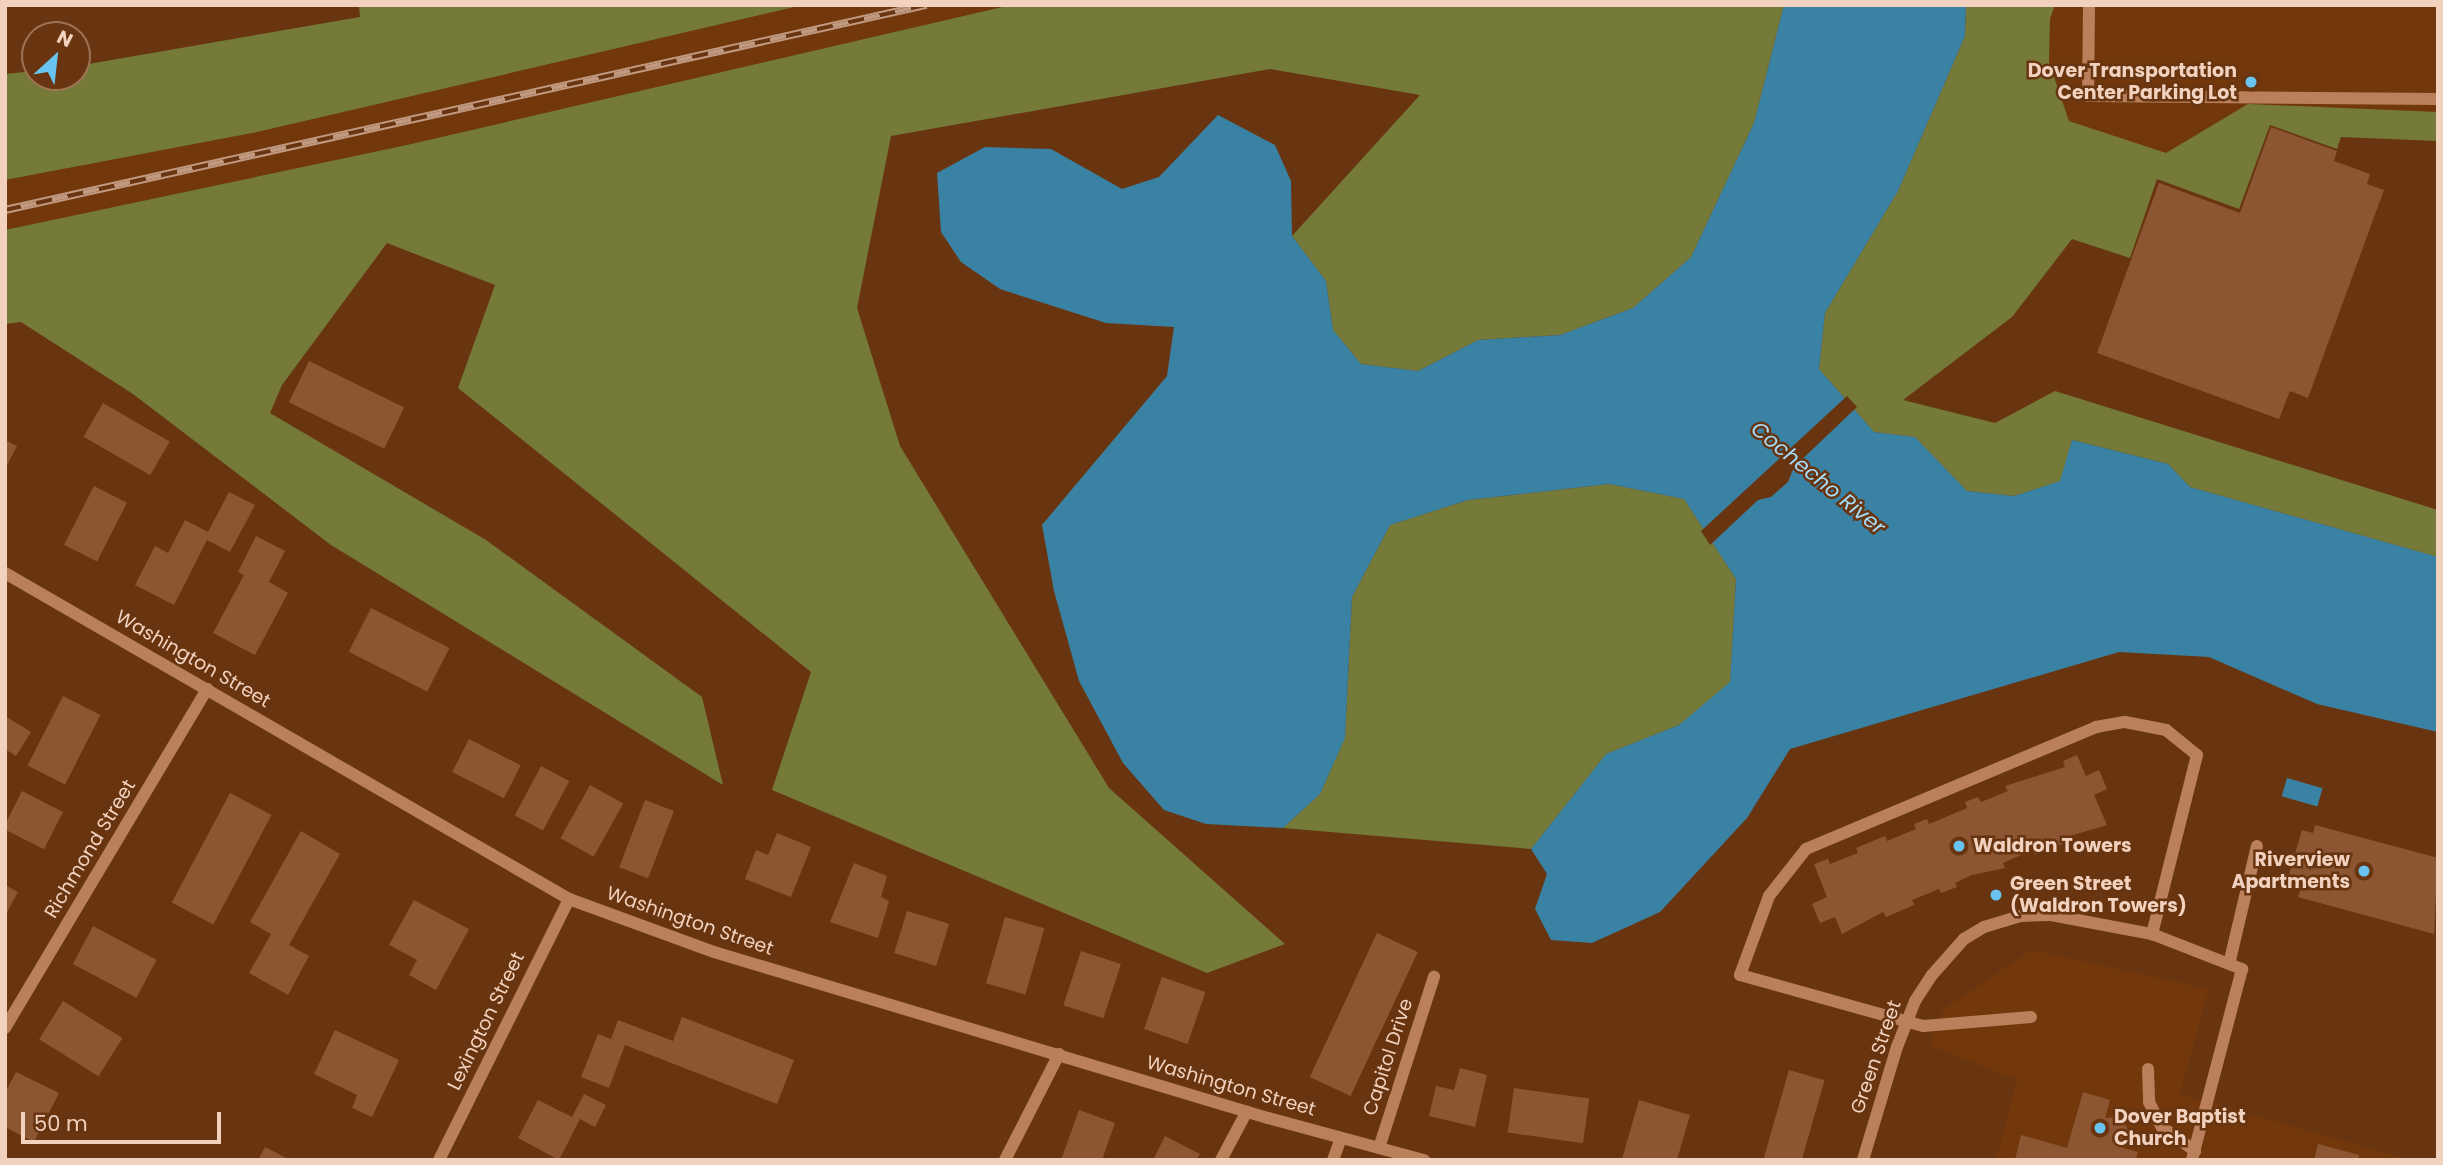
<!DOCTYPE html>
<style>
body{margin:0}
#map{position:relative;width:2443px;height:1165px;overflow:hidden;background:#683510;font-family:Poppins,sans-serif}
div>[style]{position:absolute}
.built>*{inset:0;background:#72380c}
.forest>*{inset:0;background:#767a39}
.water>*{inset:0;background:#3a82a4;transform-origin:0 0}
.pier>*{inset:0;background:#683510}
.building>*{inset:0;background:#8d5633;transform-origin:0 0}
.minor>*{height:12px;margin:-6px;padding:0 6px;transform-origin:6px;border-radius:6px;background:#ba805c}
.rail>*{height:8px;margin-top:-4px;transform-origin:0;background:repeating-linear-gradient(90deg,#683510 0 16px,#c09980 0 32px);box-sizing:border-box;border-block:2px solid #c09980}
.dots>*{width:19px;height:19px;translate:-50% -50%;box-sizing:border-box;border:4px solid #683510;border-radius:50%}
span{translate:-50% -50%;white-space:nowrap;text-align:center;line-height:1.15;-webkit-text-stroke:5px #683510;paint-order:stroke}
.poi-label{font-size:19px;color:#f2d2bf;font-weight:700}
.right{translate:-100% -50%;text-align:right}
.left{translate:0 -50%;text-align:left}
.street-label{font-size:19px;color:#f2d2bf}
.water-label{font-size:21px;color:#a4dcfa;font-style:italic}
.frame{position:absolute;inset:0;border:7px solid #f2d2bf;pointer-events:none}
.north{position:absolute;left:21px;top:21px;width:70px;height:70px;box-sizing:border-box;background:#683510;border:2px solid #9f7456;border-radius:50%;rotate:27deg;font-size:19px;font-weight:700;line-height:28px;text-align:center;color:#f2d2bf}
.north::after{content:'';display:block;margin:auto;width:24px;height:32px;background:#69c4f1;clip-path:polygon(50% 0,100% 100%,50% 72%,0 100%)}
.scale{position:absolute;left:21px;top:1112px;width:200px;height:32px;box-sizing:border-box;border:4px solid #f2d2bf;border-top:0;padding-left:9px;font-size:21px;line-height:24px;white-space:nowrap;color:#f2d2bf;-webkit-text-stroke:5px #683510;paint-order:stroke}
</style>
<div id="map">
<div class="built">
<div style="clip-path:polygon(803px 5px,1011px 5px,407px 145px,5px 230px,5px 180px,257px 132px)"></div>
<div style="clip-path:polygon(2055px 5px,2438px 5px,2438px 112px,2248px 104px,2166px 153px,2069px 121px,2049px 62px,2050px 18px)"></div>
<div style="clip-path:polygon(2032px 950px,2209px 989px,2180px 1094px,2411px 1160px,1996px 1160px,2017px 1080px,1929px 1045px,1944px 1009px)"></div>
</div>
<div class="forest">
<div style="clip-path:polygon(359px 5px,803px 5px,257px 132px,5px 180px,5px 74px,35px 71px,35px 77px,77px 77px,77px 66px,360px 17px)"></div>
<div style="clip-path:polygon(1011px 5px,1784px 5px,1754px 123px,1691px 257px,1633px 308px,1560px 335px,1478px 340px,1418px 371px,1361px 364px,1333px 330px,1326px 281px,1292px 236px,1420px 95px,1270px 69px,891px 136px,857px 308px,900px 446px,1109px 788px,1285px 944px,1207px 973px,772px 790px,811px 672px,458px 388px,495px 285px,387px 243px,282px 385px,270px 413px,486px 540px,702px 697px,723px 785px,331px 545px,133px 394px,21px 322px,5px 324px,5px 230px,407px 145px)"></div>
<div style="clip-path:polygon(1966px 5px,2055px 5px,2050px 19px,2049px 62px,2069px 121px,2166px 153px,2248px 104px,2438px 112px,2438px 141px,2341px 137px,2337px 149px,2270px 125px,2239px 209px,2157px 179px,2130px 258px,2072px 239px,2012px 317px,1903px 400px,1995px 423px,2055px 391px,2438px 510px,2438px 557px,2190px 487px,2168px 464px,2072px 440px,2061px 481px,2014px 496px,1967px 491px,1915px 437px,1874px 432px,1819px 369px,1825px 313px,1898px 191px,1965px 36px)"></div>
<div style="clip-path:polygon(1609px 484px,1684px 499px,1736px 579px,1730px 683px,1679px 725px,1606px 754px,1531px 849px,1283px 828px,1320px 794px,1345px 738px,1352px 597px,1390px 525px,1468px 500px)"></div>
</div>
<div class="water">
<div style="clip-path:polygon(1784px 5px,1966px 5px,1965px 36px,1898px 191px,1825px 313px,1819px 369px,1874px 432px,1915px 437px,1967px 491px,2014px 496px,2060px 481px,2072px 440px,2168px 464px,2190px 487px,2438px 557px,2438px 732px,2317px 704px,2209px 657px,2119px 652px,1790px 749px,1747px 818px,1660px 912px,1592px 943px,1551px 940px,1535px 909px,1547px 874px,1531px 849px,1606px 754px,1679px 725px,1730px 682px,1736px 579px,1684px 499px,1609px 484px,1468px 500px,1390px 525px,1352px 597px,1345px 738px,1320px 794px,1283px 828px,1206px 824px,1164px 810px,1123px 763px,1079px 681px,1054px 591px,1042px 525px,1167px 376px,1174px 327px,1106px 323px,1000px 289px,961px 262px,941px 232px,937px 173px,985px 147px,1051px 149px,1122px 189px,1159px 177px,1218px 115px,1275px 145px,1291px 181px,1292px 236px,1326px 281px,1333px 330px,1361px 364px,1418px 371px,1478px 340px,1560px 335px,1633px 308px,1691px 257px,1754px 123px)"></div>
<div style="left:2287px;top:778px;width:37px;height:19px;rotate:16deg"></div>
</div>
<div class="pier">
<div style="clip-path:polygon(1847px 396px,1857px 407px,1794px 467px,1788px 482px,1771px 497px,1758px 500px,1710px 545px,1701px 531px)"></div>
</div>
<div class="building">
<div style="clip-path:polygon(2271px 127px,2337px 151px,2334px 161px,2370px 174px,2367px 184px,2384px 190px,2308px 398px,2290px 391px,2279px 419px,2097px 353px,2159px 183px,2240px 213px)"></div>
<div style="left:309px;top:361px;width:106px;height:46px;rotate:26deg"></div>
<div style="left:103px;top:403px;width:77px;height:39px;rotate:30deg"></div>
<div style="clip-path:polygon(5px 440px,17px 446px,5px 469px)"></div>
<div style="left:94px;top:486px;width:37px;height:66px;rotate:27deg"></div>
<div style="clip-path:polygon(229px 492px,255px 505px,230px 552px,207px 540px,174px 605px,135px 585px,155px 546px,168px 553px,185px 520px,208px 532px)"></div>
<div style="clip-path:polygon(256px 536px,285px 551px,269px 582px,288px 593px,255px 655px,213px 633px,244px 575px,238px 572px)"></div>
<div style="left:371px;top:608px;width:88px;height:49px;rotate:27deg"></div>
<div style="left:63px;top:696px;width:42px;height:78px;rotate:27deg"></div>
<div style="clip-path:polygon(5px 716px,31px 732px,16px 756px,5px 749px)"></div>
<div style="left:469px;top:739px;width:58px;height:37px;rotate:27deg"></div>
<div style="clip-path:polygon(2077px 755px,2086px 776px,2099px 770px,2107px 789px,2094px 795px,2107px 825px,2060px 839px,2062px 844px,2035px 855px,2032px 850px,2003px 863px,2005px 868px,1972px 875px,1955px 883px,1957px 887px,1941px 893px,1939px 889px,1912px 900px,1914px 905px,1886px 917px,1883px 912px,1842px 934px,1835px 917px,1820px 923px,1812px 904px,1827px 897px,1814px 864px,1828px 859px,1830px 864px,1858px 853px,1856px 848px,1885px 836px,1887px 841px,1916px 829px,1914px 824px,1927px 819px,1929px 824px,1967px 808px,1965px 802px,1978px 797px,1981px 802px,2008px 791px,2005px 786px,2065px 767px,2063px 761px)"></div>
<div style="left:541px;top:766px;width:32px;height:56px;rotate:28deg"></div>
<div style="left:590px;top:785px;width:38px;height:61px;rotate:29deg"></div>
<div style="left:22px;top:791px;width:46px;height:42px;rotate:27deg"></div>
<div style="left:230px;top:793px;width:47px;height:124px;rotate:28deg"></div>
<div style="left:645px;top:800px;width:31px;height:72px;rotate:21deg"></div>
<div style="clip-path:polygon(2315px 825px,2438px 858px,2434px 934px,2298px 897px,2301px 888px,2286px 884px,2302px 830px,2313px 833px)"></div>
<div style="clip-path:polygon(301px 831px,340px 854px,289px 945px,309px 956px,288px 995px,249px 973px,271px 934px,250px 922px)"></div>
<div style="clip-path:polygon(777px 833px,811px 847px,791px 897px,745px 879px,756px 850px,768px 855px)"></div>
<div style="clip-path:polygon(854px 863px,887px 876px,881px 897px,889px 901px,878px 938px,830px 922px)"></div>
<div style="clip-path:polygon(5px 885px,18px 892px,5px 916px)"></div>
<div style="clip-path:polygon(414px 900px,469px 929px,436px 990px,409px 975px,417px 960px,389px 945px)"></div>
<div style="left:907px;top:911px;width:44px;height:44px;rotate:17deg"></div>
<div style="left:1005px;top:917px;width:41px;height:69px;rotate:16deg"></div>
<div style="left:93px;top:926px;width:72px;height:43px;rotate:28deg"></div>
<div style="left:1377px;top:933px;width:45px;height:159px;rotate:25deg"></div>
<div style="left:1081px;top:951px;width:42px;height:57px;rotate:18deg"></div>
<div style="left:1162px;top:977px;width:46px;height:55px;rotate:19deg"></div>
<div style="left:63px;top:1001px;width:70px;height:45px;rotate:32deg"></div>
<div style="clip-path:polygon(682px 1017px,794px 1060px,777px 1104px,625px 1045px,609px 1088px,581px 1077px,598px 1034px,611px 1039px,618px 1020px,673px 1041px)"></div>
<div style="clip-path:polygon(335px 1030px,399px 1060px,372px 1117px,352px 1108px,357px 1095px,314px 1074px)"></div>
<div style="clip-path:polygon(1460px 1068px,1487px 1075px,1475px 1127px,1429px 1116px,1436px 1086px,1454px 1090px)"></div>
<div style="left:1789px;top:1070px;width:37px;height:93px;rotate:16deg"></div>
<div style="clip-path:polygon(16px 1072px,59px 1093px,34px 1142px,5px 1127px,5px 1093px)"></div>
<div style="left:1514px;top:1088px;width:76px;height:45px;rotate:8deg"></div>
<div style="clip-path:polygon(2083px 1092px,2110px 1100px,2105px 1118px,2121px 1117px,2131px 1135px,2123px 1148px,2138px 1152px,2136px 1160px,2015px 1160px,2021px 1135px,2067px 1148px)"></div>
<div style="clip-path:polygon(584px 1094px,606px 1105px,595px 1127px,580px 1119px,559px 1160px,518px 1138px,538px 1100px,572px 1117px)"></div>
<div style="clip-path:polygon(1639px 1100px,1690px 1115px,1677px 1160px,1622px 1159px)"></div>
<div style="clip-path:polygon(1079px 1110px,1115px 1123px,1102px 1160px,1061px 1160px)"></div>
<div style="clip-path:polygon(1165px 1136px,1200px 1154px,1196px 1160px,1153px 1160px)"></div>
<div style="clip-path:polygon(2318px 1144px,2359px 1155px,2358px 1160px,2314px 1160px)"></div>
<div style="clip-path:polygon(265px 1147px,290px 1160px,258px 1160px)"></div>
</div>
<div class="minor">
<div style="left:2089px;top:5px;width:91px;rotate:90.6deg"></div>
<div style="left:2088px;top:96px;width:350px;rotate:0.5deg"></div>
<div style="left:5px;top:573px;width:651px;rotate:30.03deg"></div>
<div style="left:569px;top:899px;width:154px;rotate:20.1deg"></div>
<div style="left:714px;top:952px;width:578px;rotate:16.68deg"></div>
<div style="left:1268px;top:1118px;width:162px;rotate:15.1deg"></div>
<div style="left:2230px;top:960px;width:117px;rotate:-76.7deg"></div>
<div style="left:2031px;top:1017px;width:108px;rotate:175.2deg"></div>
<div style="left:1923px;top:1026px;width:190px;rotate:-164.4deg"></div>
<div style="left:1740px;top:975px;width:84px;rotate:-69.8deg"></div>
<div style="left:1769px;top:896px;width:60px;rotate:-51.8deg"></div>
<div style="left:1806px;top:849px;width:315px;rotate:-22.8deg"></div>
<div style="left:2096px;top:727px;width:29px;rotate:-10deg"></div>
<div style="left:2125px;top:722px;width:42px;rotate:11deg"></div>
<div style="left:2166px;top:730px;width:40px;rotate:39deg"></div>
<div style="left:2197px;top:755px;width:185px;rotate:104.1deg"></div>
<div style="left:5px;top:1028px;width:395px;rotate:-59.2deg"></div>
<div style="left:2148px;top:1069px;width:33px;rotate:88deg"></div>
<div style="left:2149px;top:1102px;width:28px;rotate:63deg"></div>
<div style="left:2162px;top:1127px;width:41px;rotate:36deg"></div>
<div style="left:1379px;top:1148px;width:180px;rotate:-72.2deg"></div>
<div style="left:439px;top:1160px;width:292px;rotate:-63.5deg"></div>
<div style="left:1005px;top:1160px;width:119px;rotate:-63deg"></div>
<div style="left:1221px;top:1160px;width:55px;rotate:-62deg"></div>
<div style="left:1333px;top:1160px;width:23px;rotate:-70deg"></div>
<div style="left:1863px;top:1160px;width:118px;rotate:-73.3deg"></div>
<div style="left:1897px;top:1047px;width:49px;rotate:-68.6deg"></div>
<div style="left:1915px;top:1001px;width:31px;rotate:-57deg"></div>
<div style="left:1932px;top:975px;width:48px;rotate:-48.4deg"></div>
<div style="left:1964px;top:939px;width:23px;rotate:-31deg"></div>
<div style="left:1984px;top:927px;width:38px;rotate:-17deg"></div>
<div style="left:2020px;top:916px;width:31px;rotate:-2deg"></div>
<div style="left:2051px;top:915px;width:103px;rotate:10.7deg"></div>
<div style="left:2152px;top:934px;width:97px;rotate:21.3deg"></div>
<div style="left:2242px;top:969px;width:197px;rotate:104.7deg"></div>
</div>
<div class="rail">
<div style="left:5px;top:210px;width:944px;rotate:-12.55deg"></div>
</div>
<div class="dots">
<div style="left:2251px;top:82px;background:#69c4f1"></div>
<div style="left:1959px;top:846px;background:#69c4f1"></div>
<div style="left:2364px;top:871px;background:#69c4f1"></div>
<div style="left:1996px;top:895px;background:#69c4f1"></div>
<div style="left:2100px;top:1128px;background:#69c4f1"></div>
</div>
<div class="poi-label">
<span class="right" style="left:2237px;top:82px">Dover Transportation<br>Center Parking Lot</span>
<span class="left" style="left:1973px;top:846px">Waldron Towers</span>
<span class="right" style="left:2350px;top:871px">Riverview<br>Apartments</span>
<span class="left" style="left:2010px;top:895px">Green Street<br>(Waldron Towers)</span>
<span class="left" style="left:2114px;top:1128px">Dover Baptist<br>Church</span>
</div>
<div class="street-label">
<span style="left:193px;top:659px;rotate:30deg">Washington Street</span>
<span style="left:90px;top:849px;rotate:-59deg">Richmond Street</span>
<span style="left:690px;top:921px;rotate:19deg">Washington Street</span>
<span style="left:486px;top:1021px;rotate:-64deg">Lexington Street</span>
<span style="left:1388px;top:1057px;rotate:-72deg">Capitol Drive</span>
<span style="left:1876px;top:1057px;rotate:-71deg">Green Street</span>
<span style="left:1231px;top:1086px;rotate:16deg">Washington Street</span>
</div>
<div class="water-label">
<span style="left:1818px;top:478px;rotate:39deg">Cochecho River</span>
</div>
<div class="frame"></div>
<div class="north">N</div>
<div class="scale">50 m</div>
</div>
